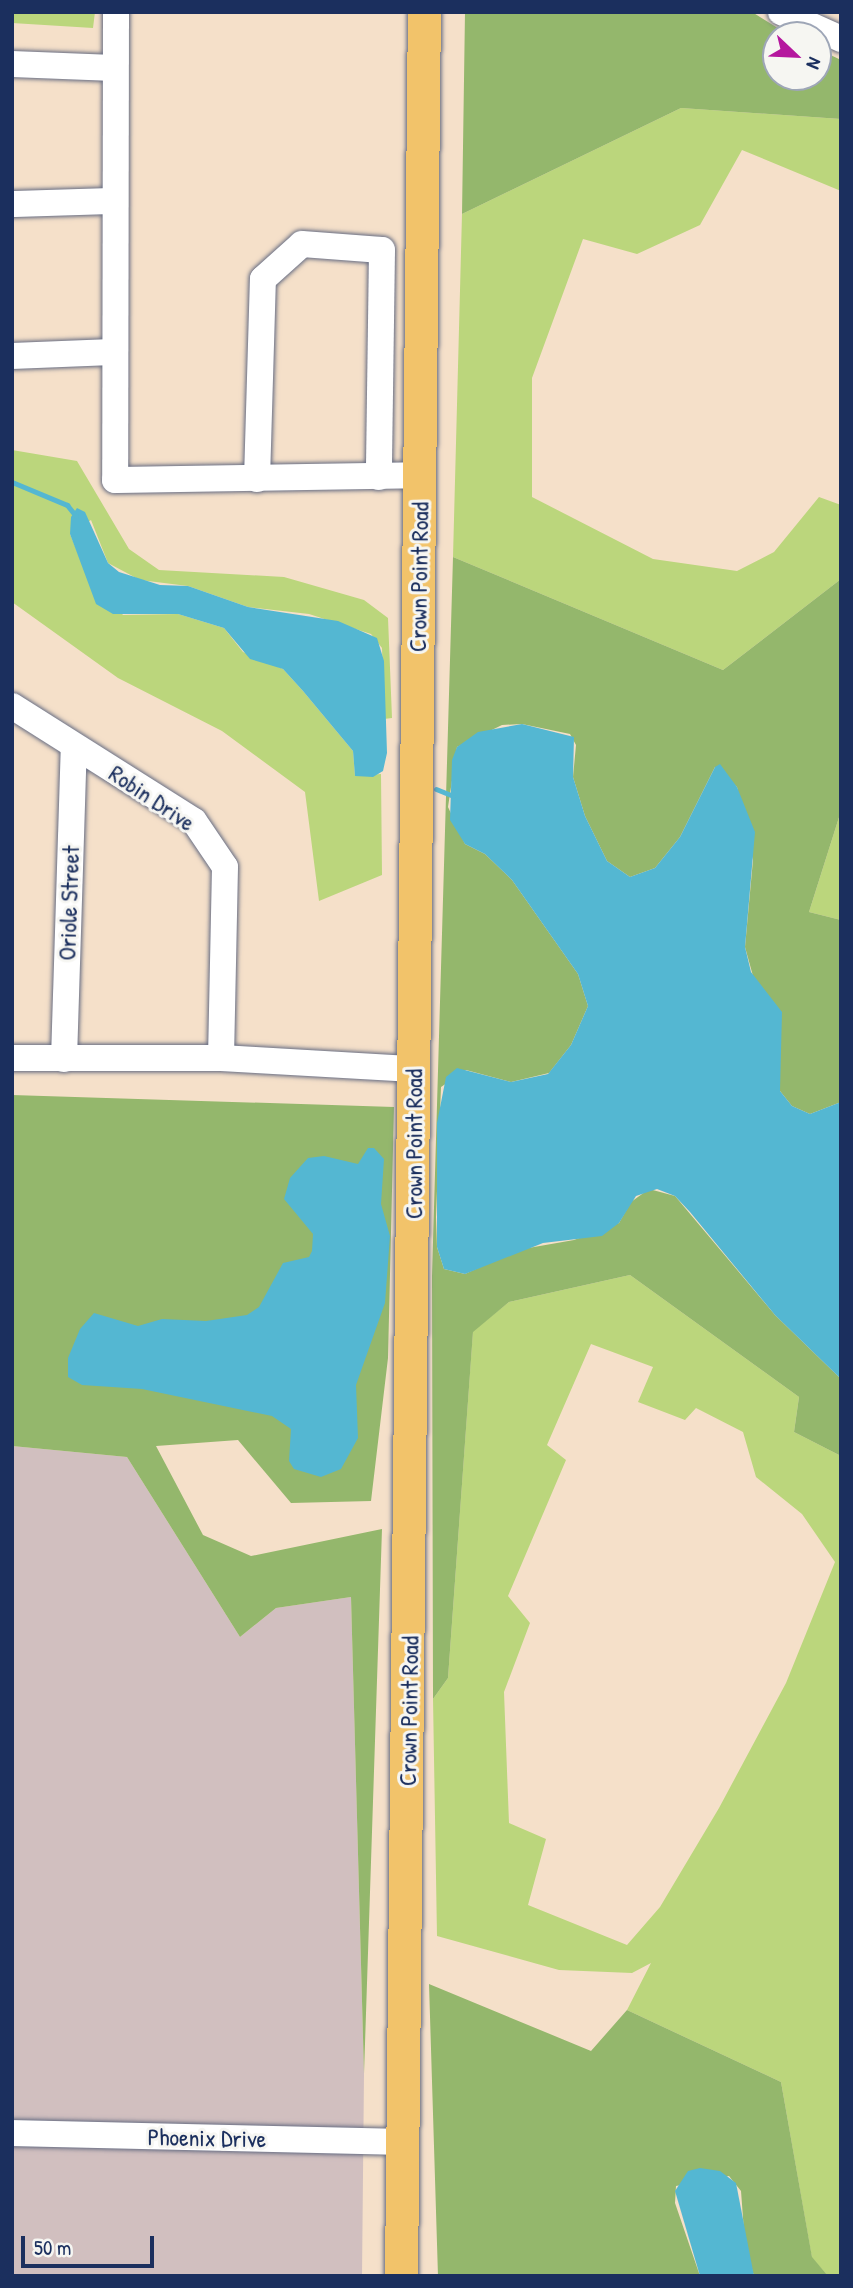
<!DOCTYPE html>
<style>
body{margin:0}
#map{position:relative;width:853px;height:2288px;overflow:hidden;background:#f5e0c9;font-family:"Patrick Hand",sans-serif}
div>[style]{position:absolute}
.industrial>*{inset:0;background:#d1bfbf}
.green>*{inset:0;background:#bbd67c}
.forest>*{inset:0;background:#94b76c}
.water>*{inset:0;background:#54b7d2}
.stream>*{height:5px;margin:-2.5px;padding:0 2.5px;transform-origin:2.5px;border-radius:2.5px;background:#54b7d2}
.roads{filter:drop-shadow(0 0 2px #676d83) drop-shadow(0 0 2px #676d83)}
.minor>*{height:26px;margin:-13px;padding:0 13px;transform-origin:13px;border-radius:13px;background:#fff}
.major>*{height:33px;margin:-16.5px;padding:0 16.5px;transform-origin:16.5px;border-radius:16.5px;background:#f2c36a}
span{translate:-50% -50%;white-space:nowrap;text-align:center;line-height:1.15;-webkit-text-stroke:6px #f6f6f2;paint-order:stroke}
.street-label{font-size:24px;color:#1b2f5e}
.frame{position:absolute;inset:0;border:14px solid #1b2f5e;pointer-events:none}
.north{position:absolute;left:762px;top:21px;width:70px;height:70px;box-sizing:border-box;background:#f6f6f2;border:2px solid #9ea6b7;border-radius:50%;rotate:113deg;font-size:19px;font-weight:700;line-height:28px;text-align:center;color:#1b2f5e}
.north::after{content:'';display:block;margin:auto;width:24px;height:32px;background:#b5179e;clip-path:polygon(50% 0,100% 100%,50% 72%,0 100%)}
.scale{position:absolute;left:21px;top:2236px;width:133px;height:32px;box-sizing:border-box;border:4px solid #1b2f5e;border-top:0;padding-left:9px;font-size:21px;line-height:24px;white-space:nowrap;color:#1b2f5e;-webkit-text-stroke:5px #f6f6f2;paint-order:stroke}
</style>
<div id="map">
<div class="industrial">
<div style="clip-path:polygon(12px 1446px,127px 1457px,240px 1637px,276px 1608px,351px 1597px,364px 2074px,362px 2276px,12px 2276px)"></div>
</div>
<div class="green">
<div style="clip-path:polygon(12px 12px,95px 12px,93px 28px,12px 23px)"></div>
<div style="clip-path:polygon(681px 108px,841px 119px,841px 191px,742px 150px,700px 225px,637px 254px,583px 239px,532px 378px,532px 497px,653px 559px,737px 571px,774px 552px,819px 497px,841px 505px,841px 579px,723px 670px,453px 557px,462px 214px)"></div>
<div style="clip-path:polygon(12px 450px,77px 461px,129px 549px,159px 570px,284px 577px,364px 600px,388px 618px,392px 718px,384px 719px,382px 648px,371px 634px,309px 614px,248px 607px,188px 586px,140px 580px,108px 563px,91px 520px,70px 534px,85px 571px,123px 615px,178px 614px,224px 628px,243px 652px,283px 669px,303px 691px,353px 751px,355px 776px,381px 774px,382px 875px,319px 901px,305px 792px,222px 731px,118px 678px,12px 602px)"></div>
<div style="clip-path:polygon(841px 811px,841px 920px,809px 912px)"></div>
<div style="clip-path:polygon(evenodd,630px 1275px,799px 1397px,794px 1432px,841px 1456px,841px 2276px,828px 2276px,812px 2258px,781px 2082px,627px 2010px,651px 1963px,632px 1973px,559px 1970px,437px 1936px,433px 1699px,448px 1678px,473px 1331px,509px 1302px,630px 1275px,591px 1344px,653px 1367px,638px 1402px,685px 1420px,696px 1408px,743px 1432px,756px 1477px,802px 1514px,835px 1562px,786px 1683px,719px 1808px,660px 1907px,627px 1945px,528px 1905px,546px 1839px,509px 1823px,504px 1692px,530px 1623px,508px 1596px,566px 1460px,547px 1445px,591px 1344px)"></div>
</div>
<div class="forest">
<div style="clip-path:polygon(465px 12px,752px 12px,789px 35px,776px 35px,776px 77px,818px 77px,818px 49px,841px 60px,841px 119px,681px 108px,462px 214px)"></div>
<div style="clip-path:polygon(453px 557px,723px 670px,841px 579px,841px 811px,809px 912px,841px 920px,841px 1102px,810px 1114px,792px 1106px,780px 1091px,779px 1070px,745px 947px,753px 860px,737px 787px,715px 767px,680px 837px,655px 868px,630px 877px,607px 861px,585px 816px,573px 777px,576px 745px,570px 734px,522px 724px,502px 725px,457px 747px,448px 807px,465px 844px,485px 854px,512px 880px,578px 974px,588px 1006px,571px 1045px,549px 1073px,511px 1082px,466px 1070px,441px 1087px,436px 1217px,437px 1247px,444px 1269px,465px 1274px,517px 1250px,574px 1240px,619px 1223px,631px 1202px,649px 1189px,675px 1196px,775px 1315px,841px 1379px,841px 1456px,794px 1432px,799px 1397px,630px 1275px,509px 1302px,473px 1332px,448px 1678px,433px 1699px,432px 1276px)"></div>
<div style="clip-path:polygon(12px 1095px,394px 1107px,388px 1358px,371px 1501px,291px 1503px,238px 1440px,156px 1446px,203px 1535px,251px 1556px,382px 1529px,364px 2074px,351px 1597px,276px 1608px,240px 1637px,127px 1457px,12px 1446px)"></div>
<div style="clip-path:polygon(429px 1984px,591px 2051px,627px 2010px,781px 2082px,812px 2257px,828px 2276px,754px 2276px,745px 2245px,741px 2191px,729px 2176px,676px 2186px,675px 2203px,700px 2276px,438px 2276px)"></div>
</div>
<div class="water">
<div style="clip-path:polygon(77px 508px,85px 512px,108px 563px,119px 572px,160px 585px,188px 586px,248px 607px,338px 621px,377px 638px,384px 661px,387px 753px,383px 771px,373px 777px,355px 776px,353px 751px,303px 691px,283px 669px,250px 659px,224px 628px,178px 614px,113px 614px,96px 604px,70px 534px,71px 517px)"></div>
<div style="clip-path:polygon(522px 724px,574px 737px,573px 777px,585px 816px,607px 861px,630px 877px,655px 868px,680px 837px,715px 767px,720px 764px,737px 787px,755px 832px,745px 947px,751px 972px,782px 1012px,780px 1091px,792px 1106px,810px 1114px,841px 1102px,841px 1379px,775px 1315px,690px 1212px,675px 1196px,657px 1189px,636px 1196px,619px 1223px,602px 1236px,543px 1243px,465px 1274px,444px 1269px,437px 1247px,437px 1123px,446px 1077px,457px 1068px,511px 1082px,548px 1074px,571px 1045px,588px 1006px,578px 974px,512px 880px,485px 854px,465px 844px,450px 820px,452px 760px,457px 747px,478px 732px)"></div>
<div style="clip-path:polygon(368px 1148px,374px 1148px,384px 1159px,381px 1204px,390px 1236px,385px 1303px,356px 1385px,358px 1438px,341px 1469px,321px 1477px,294px 1469px,289px 1461px,291px 1429px,272px 1416px,142px 1389px,82px 1385px,68px 1377px,68px 1358px,80px 1329px,94px 1313px,138px 1326px,162px 1319px,206px 1321px,247px 1315px,259px 1307px,283px 1263px,309px 1257px,312px 1251px,313px 1234px,284px 1199px,290px 1178px,308px 1158px,324px 1156px,358px 1164px)"></div>
<div style="clip-path:polygon(700px 2168px,720px 2171px,736px 2183px,754px 2276px,700px 2276px,675px 2191px,688px 2171px)"></div>
</div>
<div class="stream">
<div style="left:12px;top:482px;width:60px;rotate:22.7deg"></div>
<div style="left:67px;top:505px;width:14px;rotate:51deg"></div>
<div style="left:436px;top:789px;width:18px;rotate:22deg"></div>
</div>
<div class="roads">
<div class="minor">
<div style="left:116px;top:12px;width:468px;rotate:90.1deg"></div>
<div style="left:115px;top:480px;width:305px;rotate:-0.9deg"></div>
<div style="left:781px;top:12px;width:66px;rotate:24.2deg"></div>
<div style="left:12px;top:64px;width:102px;rotate:2.2deg"></div>
<div style="left:12px;top:204px;width:102px;rotate:-1.7deg"></div>
<div style="left:12px;top:356px;width:100px;rotate:-2.3deg"></div>
<div style="left:257px;top:479px;width:200px;rotate:-88.3deg"></div>
<div style="left:263px;top:279px;width:52px;rotate:-41.9deg"></div>
<div style="left:302px;top:244px;width:80px;rotate:4.3deg"></div>
<div style="left:382px;top:250px;width:227px;rotate:90.8deg"></div>
<div style="left:12px;top:706px;width:215px;rotate:32.3deg"></div>
<div style="left:194px;top:821px;width:55px;rotate:56deg"></div>
<div style="left:225px;top:867px;width:191px;rotate:91.2deg"></div>
<div style="left:12px;top:1058px;width:209px"></div>
<div style="left:221px;top:1058px;width:193px;rotate:3.3deg"></div>
<div style="left:64px;top:1059px;width:312px;rotate:-88.2deg"></div>
<div style="left:12px;top:2133px;width:391px;rotate:1.3deg"></div>
</div>
<div class="major">
<div style="left:401px;top:2276px;width:2264px;rotate:-89.42deg"></div>
</div>
</div>
<div class="street-label">
<span style="left:419px;top:577px;rotate:-89deg">Crown Point Road</span>
<span style="left:152px;top:798px;rotate:34deg">Robin Drive</span>
<span style="left:69px;top:903px;rotate:-88deg">Oriole Street</span>
<span style="left:414px;top:1144px;rotate:-90deg">Crown Point Road</span>
<span style="left:409px;top:1711px;rotate:-89deg">Crown Point Road</span>
<span style="left:207px;top:2138px;rotate:1deg">Phoenix Drive</span>
</div>
<div class="frame"></div>
<div class="north">N</div>
<div class="scale">50 m</div>
</div>
